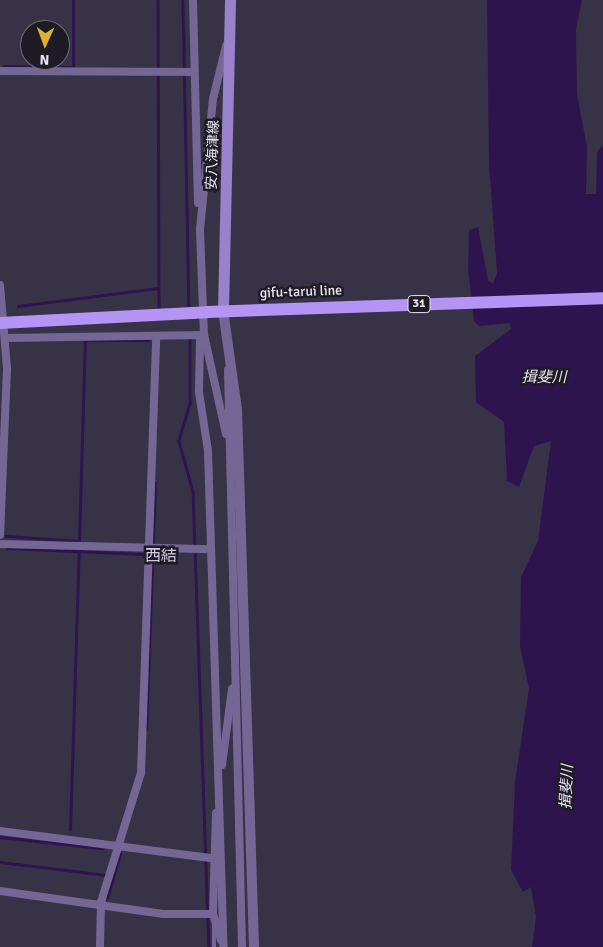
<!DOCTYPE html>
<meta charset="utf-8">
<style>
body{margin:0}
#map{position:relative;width:603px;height:947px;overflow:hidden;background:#383247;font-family:Signika,"Noto Sans JP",sans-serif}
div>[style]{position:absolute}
.water>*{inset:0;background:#2d144f}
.stream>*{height:2.5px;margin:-1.25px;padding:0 1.25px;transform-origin:1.25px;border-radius:1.25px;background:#2d144f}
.service>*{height:4px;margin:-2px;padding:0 2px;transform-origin:2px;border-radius:2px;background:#756795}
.minor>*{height:8px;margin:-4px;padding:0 4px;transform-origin:4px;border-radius:4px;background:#756795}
.tertiary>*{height:10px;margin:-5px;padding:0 5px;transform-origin:5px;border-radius:5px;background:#756795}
.secondary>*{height:11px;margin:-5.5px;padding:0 5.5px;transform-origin:5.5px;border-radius:5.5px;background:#9981cb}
.primary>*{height:12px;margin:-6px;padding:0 6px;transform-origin:6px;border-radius:6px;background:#b494f4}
.primary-bridge>*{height:12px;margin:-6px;padding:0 6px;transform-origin:6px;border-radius:6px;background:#b494f4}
span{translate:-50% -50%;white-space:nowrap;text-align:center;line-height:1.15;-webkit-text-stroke:5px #1e1b25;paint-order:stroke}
.shield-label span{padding:1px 4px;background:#1e1b25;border:1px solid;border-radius:4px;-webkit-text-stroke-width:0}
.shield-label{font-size:12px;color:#eae7f5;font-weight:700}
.street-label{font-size:14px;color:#eae7f5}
.water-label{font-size:15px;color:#e6e1f4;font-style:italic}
.quarter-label{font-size:16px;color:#d0c8e4}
.north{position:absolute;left:20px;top:20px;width:50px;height:50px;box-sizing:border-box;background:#1e1b25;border:1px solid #706d78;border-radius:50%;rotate:182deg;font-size:14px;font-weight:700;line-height:20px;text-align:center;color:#eae7f5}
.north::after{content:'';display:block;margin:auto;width:18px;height:22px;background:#ddb133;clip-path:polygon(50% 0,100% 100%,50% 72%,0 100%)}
</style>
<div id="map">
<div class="water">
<div style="clip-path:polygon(487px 0,582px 0,576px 29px,577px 94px,587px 147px,586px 194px,596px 194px,597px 152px,603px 145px,603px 947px,532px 947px,536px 917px,531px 887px,523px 892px,511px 870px,515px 782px,529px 688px,520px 647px,521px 577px,538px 541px,551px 441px,534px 446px,519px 487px,507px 481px,504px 422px,476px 402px,475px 356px,511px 329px,510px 323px,479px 326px,474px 321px,468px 268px,469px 230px,478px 227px,488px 280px,493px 284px,497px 273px,489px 163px)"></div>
</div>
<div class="stream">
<div style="left:158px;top:0;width:310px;rotate:89.8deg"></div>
<div style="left:183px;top:0;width:309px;rotate:88.9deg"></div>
<div style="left:4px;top:66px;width:69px;rotate:0.8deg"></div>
<div style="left:73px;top:67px;width:67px;rotate:-90deg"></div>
<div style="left:18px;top:306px;width:141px;rotate:-7.3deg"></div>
<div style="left:190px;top:338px;width:66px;rotate:90deg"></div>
<div style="left:190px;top:404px;width:39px;rotate:107deg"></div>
<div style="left:179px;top:441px;width:53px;rotate:74.6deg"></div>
<div style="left:193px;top:492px;width:455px;rotate:88deg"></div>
<div style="left:6px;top:536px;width:73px;rotate:3.9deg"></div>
<div style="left:79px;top:541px;width:200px;rotate:-88.3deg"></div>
<div style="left:85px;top:341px;width:64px"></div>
<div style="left:7px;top:548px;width:136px;rotate:2.5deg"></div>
<div style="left:143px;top:554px;width:4px;rotate:45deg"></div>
<div style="left:146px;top:730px;width:247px;rotate:-87.9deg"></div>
<div style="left:70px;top:830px;width:279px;rotate:-88.2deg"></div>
<div style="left:0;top:837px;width:103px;rotate:6.2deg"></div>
<div style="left:0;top:862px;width:107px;rotate:7deg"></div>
<div style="left:107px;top:898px;width:46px;rotate:-73.5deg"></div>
</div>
<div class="service">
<div style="left:214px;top:927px;width:20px;rotate:90deg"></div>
</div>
<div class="minor">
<div style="left:193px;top:0;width:203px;rotate:88.6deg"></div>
<div style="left:0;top:71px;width:194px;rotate:0.3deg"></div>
<div style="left:0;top:285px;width:84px;rotate:85.2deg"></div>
<div style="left:7px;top:369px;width:166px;rotate:92.4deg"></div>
<div style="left:204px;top:335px;width:6px;rotate:129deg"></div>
<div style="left:200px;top:340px;width:52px;rotate:91.1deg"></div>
<div style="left:199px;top:392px;width:60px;rotate:81.3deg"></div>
<div style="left:208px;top:451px;width:496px;rotate:88.2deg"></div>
<div style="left:6px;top:338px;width:198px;rotate:-0.9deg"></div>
<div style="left:228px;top:370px;width:577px;rotate:88.61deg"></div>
<div style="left:226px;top:434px;width:101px;rotate:-102.5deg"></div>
<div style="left:204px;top:335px;width:106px;rotate:-92.2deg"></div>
<div style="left:200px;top:229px;width:131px;rotate:-84.3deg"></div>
<div style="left:213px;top:99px;width:55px;rotate:-76.2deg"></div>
<div style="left:0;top:544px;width:211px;rotate:1.4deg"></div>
<div style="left:222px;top:765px;width:77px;rotate:-82.5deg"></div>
<div style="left:0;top:831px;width:214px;rotate:7.3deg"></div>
<div style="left:0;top:891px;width:165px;rotate:8deg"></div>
<div style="left:163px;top:914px;width:50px"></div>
<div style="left:213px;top:914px;width:28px;rotate:73deg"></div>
<div style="left:213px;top:914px;width:101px;rotate:-88.3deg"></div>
<div style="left:100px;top:947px;width:45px;rotate:-88.7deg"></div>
<div style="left:101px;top:902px;width:135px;rotate:-72.8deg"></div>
<div style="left:141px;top:773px;width:436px;rotate:-88deg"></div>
</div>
<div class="tertiary">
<div style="left:223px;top:310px;width:100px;rotate:82deg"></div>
<div style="left:237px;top:409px;width:538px;rotate:88.19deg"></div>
</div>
<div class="secondary">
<div style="left:223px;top:310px;width:310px;rotate:-88.7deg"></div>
</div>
<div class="primary">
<div style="left:207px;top:312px;width:396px;rotate:-2deg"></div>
</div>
<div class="primary-bridge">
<div style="left:0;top:323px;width:207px;rotate:-3deg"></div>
</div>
<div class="shield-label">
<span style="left:419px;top:304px">31</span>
</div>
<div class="street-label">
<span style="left:213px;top:155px;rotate:-88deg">安八海津線</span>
<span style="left:301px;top:292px;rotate:-2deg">gifu-tarui line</span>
</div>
<div class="water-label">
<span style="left:544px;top:378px">揖斐川</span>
<span style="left:567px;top:787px;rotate:-88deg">揖斐川</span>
</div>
<div class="quarter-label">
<span style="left:161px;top:556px">西結</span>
</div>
<div class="north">N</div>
</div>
